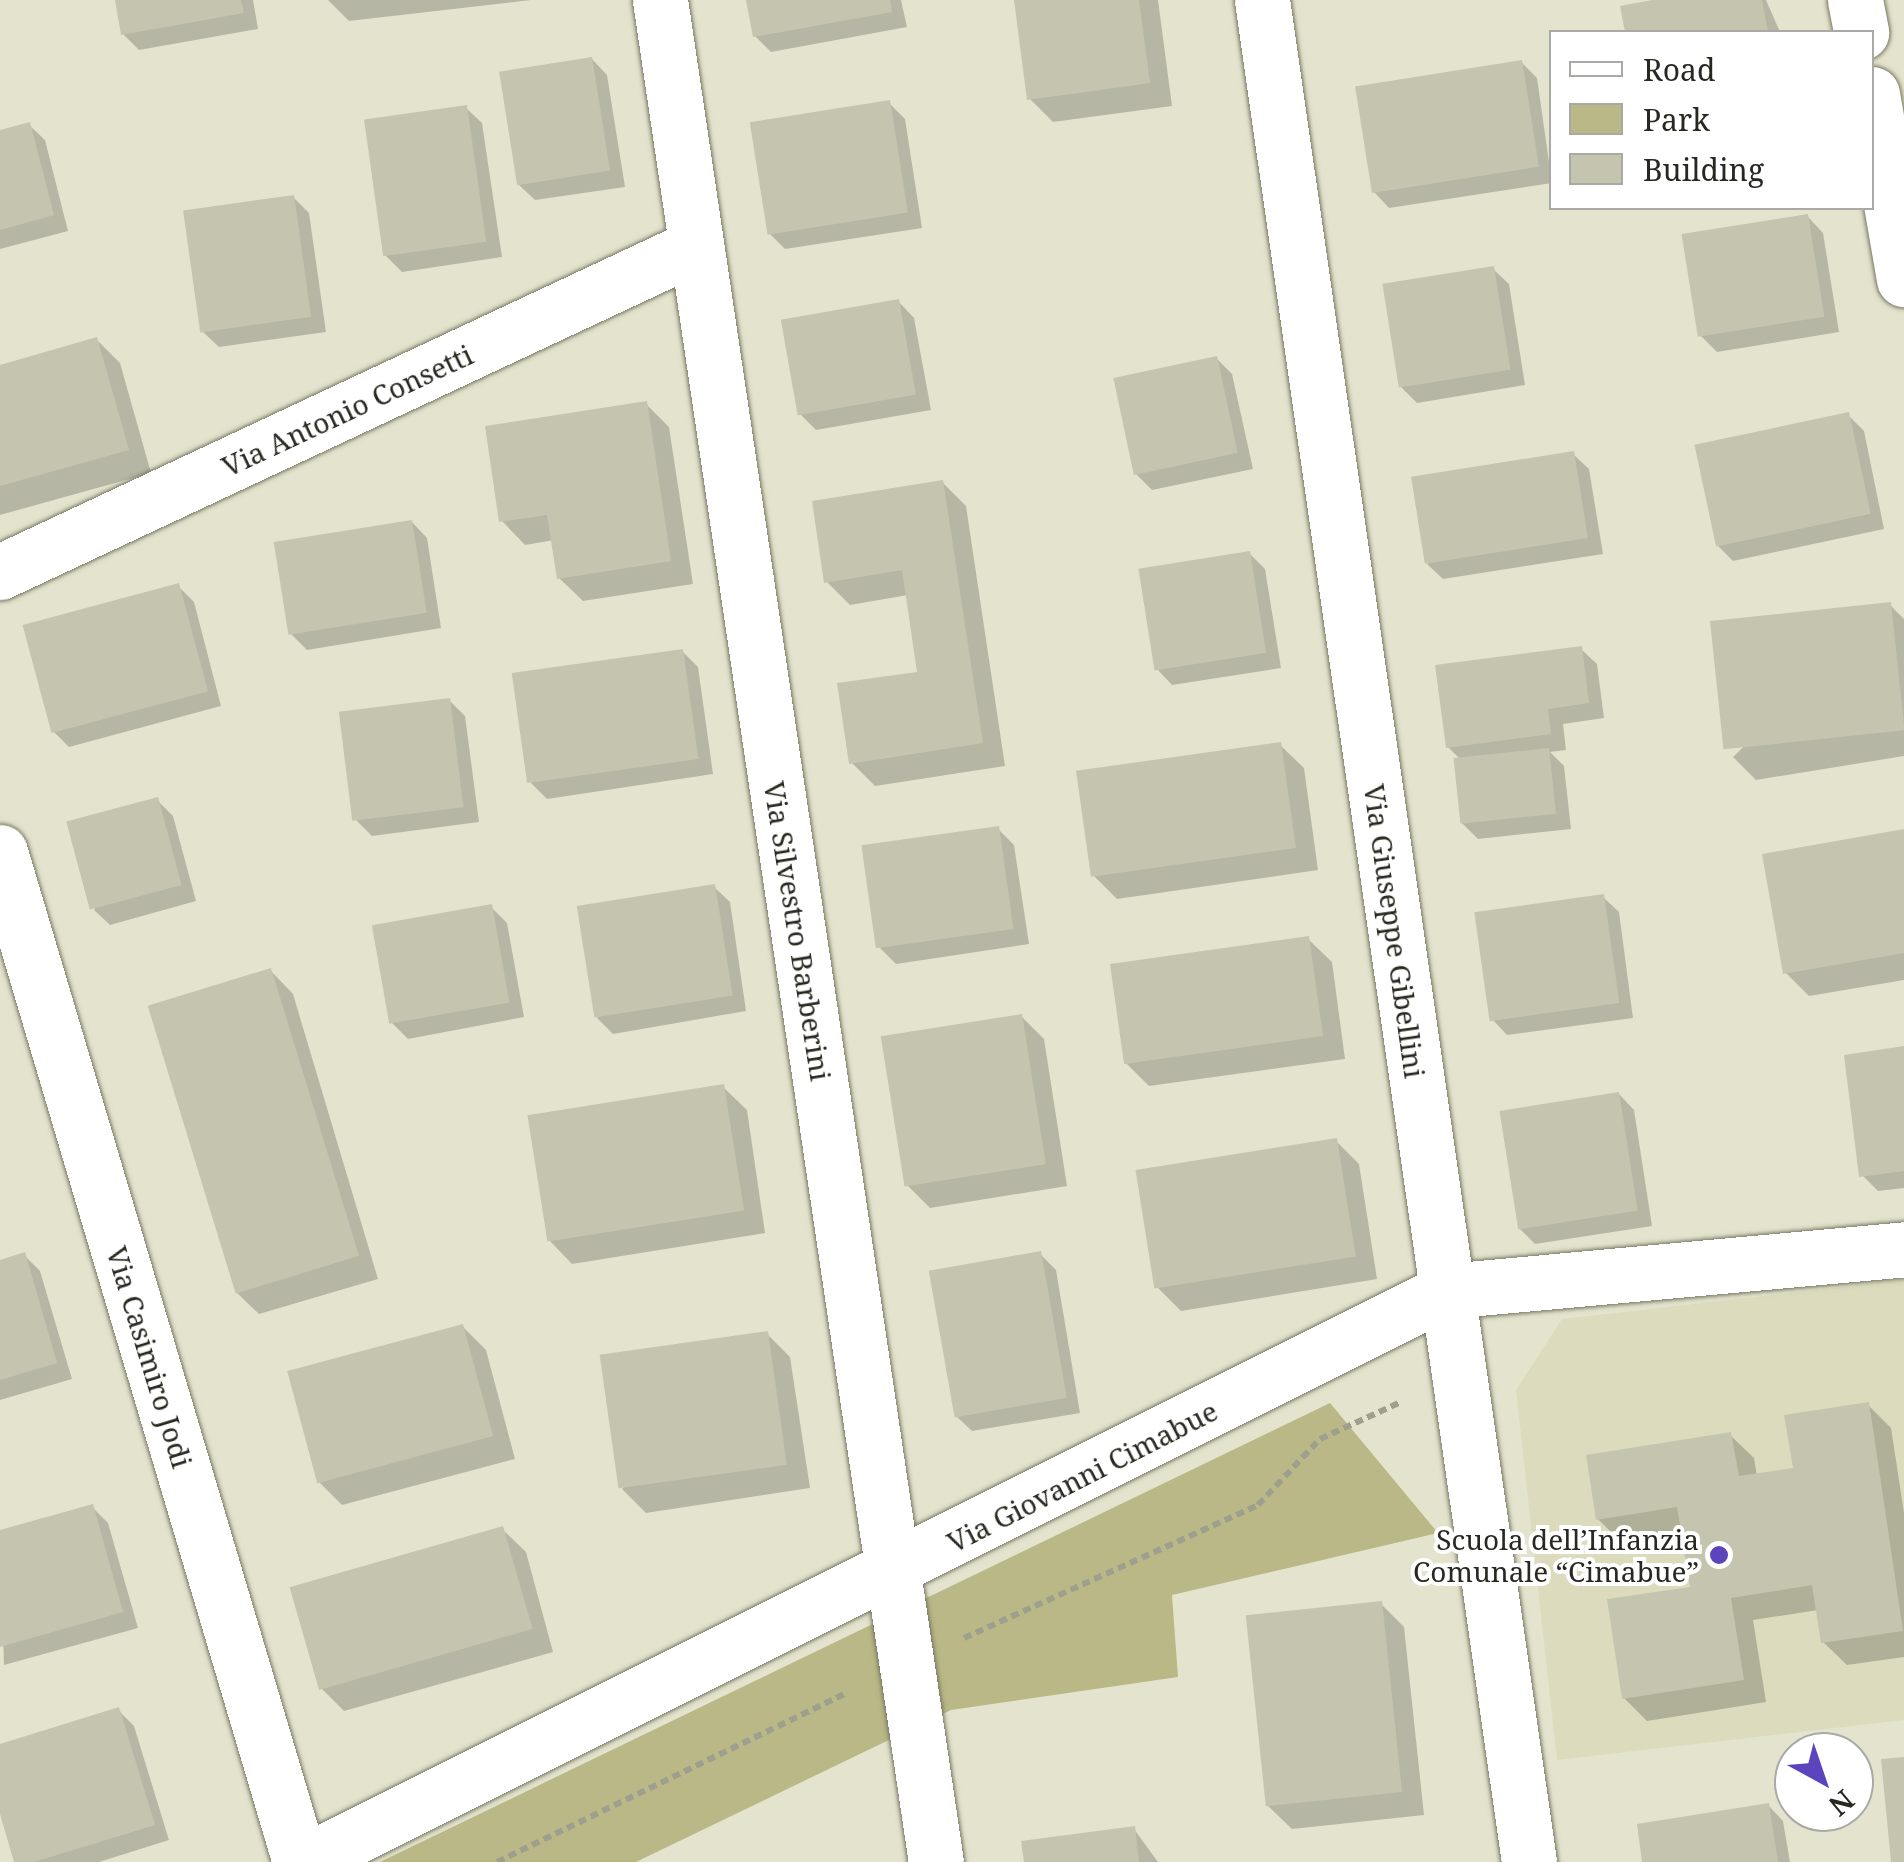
<!DOCTYPE html>
<meta charset="utf-8">
<style>
body{margin:0}
#map{position:relative;width:1904px;height:1862px;overflow:hidden;background:#e4e4ce;font-family:"Noto Serif",serif}
div>[style]{position:absolute}
.built>*{inset:0;background:#dcdbbd}
.green>*{inset:0;background:#bab886}
.shadow>*{inset:0;background:#0003}
.building>*{inset:0;background:#c5c5af;transform-origin:0 0}
.path>*{height:6px;margin-top:-3px;transform-origin:0;background:repeating-linear-gradient(90deg,#9f9f8e 0 8px,transparent 0 13px)}
.roads{filter:drop-shadow(0 0 2px #777763) drop-shadow(0 0 2px #777763)}
.minor>*{height:55px;margin:-27.5px;padding:0 27.5px;transform-origin:27.5px;border-radius:27.5px;background:#fff}
.dots>*{width:28px;height:28px;translate:-50% -50%;box-sizing:border-box;border:5px solid #fff;border-radius:50%}
span{translate:-50% -50%;white-space:nowrap;text-align:center;line-height:1.15;-webkit-text-stroke:8px #fff;paint-order:stroke}
.street-label{font-size:28px;color:#282820}
.poi-label{font-size:28px;color:#282820}
.right{translate:-100% -50%;text-align:right}
.legend{position:absolute;left:1549px;top:30px;width:325px;height:180px;box-sizing:border-box;background:#fff;border:2px solid #a9a9a6;margin:0;padding:12px 18px;list-style:none;font-size:30px;color:#282820}
.legend li{display:flex;align-items:center;gap:20px;height:50px}
.legend b{width:50px;border:2px solid #a9a9a6}
.north{position:absolute;left:1774px;top:1732px;width:100px;height:100px;box-sizing:border-box;background:#fff;border:2px solid #a9a9a6;border-radius:50%;rotate:140deg;font-size:28px;font-weight:700;line-height:40px;text-align:center;color:#282820}
.north::after{content:'';display:block;margin:auto;width:35px;height:45px;background:#5c44bc;clip-path:polygon(50% 0,100% 100%,50% 72%,0 100%)}
</style>
<div id="map">
<div class="built">
<div style="clip-path:polygon(1904px 1280px,1904px 1720px,1557px 1760px,1516px 1390px,1562px 1319px)"></div>
</div>
<div class="green">
<div style="clip-path:polygon(1330px 1403px,1438px 1533px,1172px 1595px,1178px 1677px,951px 1710px,636px 1862px,380px 1862px)"></div>
</div>
<div class="shadow">
<div style="clip-path:polygon(117px 0,253px 0,258px 29px,139px 50px,123px 34px)"></div>
<div style="clip-path:polygon(328px 0,531px 0,349px 21px)"></div>
<div style="clip-path:polygon(749px 0,901px 0,907px 27px,771px 52px,755px 36px)"></div>
<div style="clip-path:polygon(1017px 0,1158px 0,1172px 106px,1053px 122px,1029px 98px)"></div>
<div style="clip-path:polygon(1665px 0,1766px 0,1780px 32px,1627px 32px,1623px 8px)"></div>
<div style="clip-path:polygon(592px 59px,607px 75px,625px 187px,535px 200px,519px 185px)"></div>
<div style="clip-path:polygon(1521px 62px,1537px 78px,1552px 183px,1389px 208px,1374px 192px)"></div>
<div style="clip-path:polygon(889px 103px,905px 119px,922px 228px,785px 249px,769px 233px)"></div>
<div style="clip-path:polygon(466px 108px,482px 123px,502px 257px,402px 272px,386px 256px)"></div>
<div style="clip-path:polygon(29px 125px,45px 140px,68px 231px,0 249px,0 132px)"></div>
<div style="clip-path:polygon(293px 197px,309px 213px,326px 332px,219px 347px,203px 332px)"></div>
<div style="clip-path:polygon(1808px 217px,1823px 233px,1839px 332px,1717px 352px,1701px 336px)"></div>
<div style="clip-path:polygon(1493px 269px,1509px 284px,1525px 385px,1417px 403px,1401px 387px)"></div>
<div style="clip-path:polygon(899px 302px,914px 318px,931px 410px,816px 430px,800px 414px)"></div>
<div style="clip-path:polygon(97px 340px,120px 363px,151px 473px,0 515px,0 367px)"></div>
<div style="clip-path:polygon(1216px 358px,1232px 374px,1253px 469px,1152px 490px,1136px 474px)"></div>
<div style="clip-path:polygon(646px 404px,669px 427px,693px 584px,583px 601px,559px 578px,554px 540px,525px 545px,502px 521px)"></div>
<div style="clip-path:polygon(1848px 415px,1864px 431px,1884px 529px,1733px 561px,1717px 545px)"></div>
<div style="clip-path:polygon(1573px 454px,1589px 469px,1603px 554px,1443px 579px,1427px 564px)"></div>
<div style="clip-path:polygon(943px 483px,966px 506px,1005px 766px,875px 786px,852px 763px,920px 674px,908px 595px,850px 605px,827px 582px)"></div>
<div style="clip-path:polygon(412px 522px,427px 538px,441px 628px,307px 650px,291px 634px)"></div>
<div style="clip-path:polygon(1249px 553px,1265px 569px,1281px 668px,1172px 685px,1157px 669px)"></div>
<div style="clip-path:polygon(178px 586px,194px 602px,221px 706px,69px 747px,54px 732px)"></div>
<div style="clip-path:polygon(1890px 605px,1904px 619px,1904px 756px,1756px 780px,1733px 757px)"></div>
<div style="clip-path:polygon(1581px 649px,1597px 664px,1604px 718px,1563px 724px,1566px 750px,1550px 752px,1564px 766px,1571px 829px,1478px 839px,1462px 823px,1461px 760px,1448px 747px)"></div>
<div style="clip-path:polygon(682px 651px,698px 667px,713px 774px,547px 799px,531px 783px)"></div>
<div style="clip-path:polygon(449px 700px,465px 716px,479px 822px,372px 836px,356px 820px)"></div>
<div style="clip-path:polygon(1280px 745px,1304px 768px,1318px 870px,1117px 899px,1094px 876px)"></div>
<div style="clip-path:polygon(157px 800px,173px 816px,196px 901px,110px 925px,94px 910px)"></div>
<div style="clip-path:polygon(998px 829px,1014px 845px,1029px 944px,896px 964px,880px 948px)"></div>
<div style="clip-path:polygon(1904px 831px,1904px 980px,1809px 996px,1786px 973px)"></div>
<div style="clip-path:polygon(714px 887px,730px 902px,746px 1011px,613px 1034px,597px 1018px)"></div>
<div style="clip-path:polygon(1603px 897px,1619px 912px,1633px 1018px,1507px 1035px,1492px 1019px)"></div>
<div style="clip-path:polygon(491px 907px,507px 923px,524px 1017px,408px 1039px,392px 1023px)"></div>
<div style="clip-path:polygon(1308px 939px,1332px 962px,1345px 1059px,1149px 1086px,1126px 1063px)"></div>
<div style="clip-path:polygon(270px 970px,293px 994px,378px 1279px,259px 1314px,235px 1291px)"></div>
<div style="clip-path:polygon(1021px 1016px,1044px 1039px,1067px 1186px,930px 1208px,907px 1185px)"></div>
<div style="clip-path:polygon(1904px 1049px,1904px 1188px,1878px 1191px,1862px 1175px)"></div>
<div style="clip-path:polygon(723px 1087px,747px 1110px,765px 1233px,572px 1264px,549px 1240px)"></div>
<div style="clip-path:polygon(1619px 1094px,1634px 1110px,1652px 1226px,1535px 1244px,1519px 1228px)"></div>
<div style="clip-path:polygon(1336px 1141px,1359px 1164px,1377px 1279px,1181px 1311px,1158px 1288px)"></div>
<div style="clip-path:polygon(1040px 1254px,1056px 1270px,1080px 1413px,972px 1431px,956px 1416px)"></div>
<div style="clip-path:polygon(24px 1255px,40px 1271px,72px 1379px,0 1400px,0 1262px)"></div>
<div style="clip-path:polygon(463px 1327px,486px 1350px,515px 1459px,342px 1505px,319px 1482px)"></div>
<div style="clip-path:polygon(767px 1334px,790px 1357px,810px 1488px,646px 1513px,622px 1489px)"></div>
<div style="clip-path:polygon(1868px 1405px,1891px 1428px,1904px 1513px,1904px 1657px,1847px 1665px,1823px 1642px,1818px 1610px,1753px 1620px,1766px 1702px,1647px 1721px,1624px 1698px,1693px 1589px,1684px 1532px,1621px 1542px,1598px 1519px,1730px 1435px,1754px 1458px,1757px 1476px,1795px 1470px)"></div>
<div style="clip-path:polygon(92px 1507px,108px 1523px,138px 1628px,4px 1665px,0 1533px)"></div>
<div style="clip-path:polygon(502px 1529px,526px 1552px,553px 1652px,344px 1711px,321px 1688px)"></div>
<div style="clip-path:polygon(1381px 1604px,1404px 1627px,1424px 1815px,1292px 1829px,1268px 1806px)"></div>
<div style="clip-path:polygon(118px 1710px,134px 1726px,169px 1840px,99px 1862px,17px 1862px,0 1806px,0 1746px)"></div>
<div style="clip-path:polygon(1768px 1805px,1783px 1821px,1790px 1862px,1645px 1862px)"></div>
<div style="clip-path:polygon(1134px 1829px,1158px 1862px,1027px 1862px)"></div>
</div>
<div class="building">
<div style="clip-path:polygon(115px 0,241px 0,244px 13px,121px 35px)"></div>
<div style="clip-path:polygon(746px 0,890px 0,892px 12px,753px 37px)"></div>
<div style="clip-path:polygon(1014px 0,1139px 0,1150px 83px,1027px 100px)"></div>
<div style="clip-path:polygon(1652px 0,1762px 0,1768px 32px,1625px 32px,1620px 6px)"></div>
<div style="left:592px;top:57px;width:115px;height:94px;rotate:81deg"></div>
<div style="left:1522px;top:60px;width:108px;height:169px;rotate:81deg"></div>
<div style="left:890px;top:100px;width:114px;height:142px;rotate:81deg"></div>
<div style="left:467px;top:105px;width:138px;height:104px;rotate:82deg"></div>
<div style="clip-path:polygon(30px 122px,54px 215px,0 230px,0 130px)"></div>
<div style="left:294px;top:195px;width:123px;height:112px;rotate:82deg"></div>
<div style="left:1808px;top:214px;width:104px;height:128px;rotate:81deg"></div>
<div style="left:1494px;top:266px;width:105px;height:113px;rotate:81deg"></div>
<div style="left:899px;top:299px;width:97px;height:120px;rotate:80deg"></div>
<div style="clip-path:polygon(97px 337px,129px 450px,0 486px,0 365px)"></div>
<div style="left:1217px;top:356px;width:99px;height:106px;rotate:78deg"></div>
<div style="clip-path:polygon(647px 401px,671px 561px,557px 579px,547px 515px,499px 522px,485px 426px)"></div>
<div style="left:1849px;top:412px;width:104px;height:158px;rotate:78deg"></div>
<div style="left:1574px;top:451px;width:88px;height:165px;rotate:81deg"></div>
<div style="clip-path:polygon(943px 480px,983px 743px,849px 764px,837px 683px,917px 672px,902px 570px,824px 583px,812px 501px)"></div>
<div style="left:412px;top:520px;width:94px;height:140px;rotate:81deg"></div>
<div style="left:1250px;top:551px;width:103px;height:113px;rotate:81deg"></div>
<div style="left:179px;top:583px;width:112px;height:162px;rotate:75deg"></div>
<div style="left:1891px;top:602px;width:129px;height:182px;rotate:84deg"></div>
<div style="clip-path:polygon(1582px 646px,1589px 703px,1548px 709px,1551px 734px,1446px 748px,1435px 665px)"></div>
<div style="left:683px;top:649px;width:111px;height:173px;rotate:82deg"></div>
<div style="left:450px;top:698px;width:110px;height:112px;rotate:83deg"></div>
<div style="left:1281px;top:742px;width:107px;height:207px;rotate:82deg"></div>
<div style="left:1549px;top:748px;width:66px;height:96px;rotate:84deg"></div>
<div style="left:158px;top:797px;width:91px;height:95px;rotate:75deg"></div>
<div style="left:999px;top:826px;width:104px;height:139px;rotate:82deg"></div>
<div style="clip-path:polygon(1904px 829px,1904px 953px,1783px 974px,1762px 854px)"></div>
<div style="left:715px;top:884px;width:113px;height:140px;rotate:81deg"></div>
<div style="left:1604px;top:894px;width:110px;height:131px;rotate:82deg"></div>
<div style="left:492px;top:904px;width:100px;height:122px;rotate:80deg"></div>
<div style="left:1309px;top:936px;width:101px;height:201px;rotate:82deg"></div>
<div style="left:271px;top:968px;width:301px;height:129px;rotate:73deg"></div>
<div style="left:1022px;top:1014px;width:152px;height:143px;rotate:81deg"></div>
<div style="clip-path:polygon(1904px 1046px,1904px 1171px,1859px 1177px,1844px 1055px)"></div>
<div style="left:724px;top:1084px;width:128px;height:199px;rotate:81deg"></div>
<div style="left:1619px;top:1092px;width:120px;height:121px;rotate:81deg"></div>
<div style="left:1337px;top:1138px;width:120px;height:204px;rotate:81deg"></div>
<div style="left:1041px;top:1251px;width:149px;height:114px;rotate:80deg"></div>
<div style="clip-path:polygon(25px 1252px,57px 1363px,0 1380px,0 1260px)"></div>
<div style="left:463px;top:1324px;width:116px;height:182px;rotate:75deg"></div>
<div style="left:768px;top:1331px;width:135px;height:170px;rotate:82deg"></div>
<div style="clip-path:polygon(1869px 1402px,1903px 1631px,1821px 1643px,1812px 1585px,1731px 1598px,1744px 1680px,1622px 1699px,1607px 1599px,1690px 1587px,1677px 1507px,1596px 1520px,1586px 1455px,1731px 1432px,1739px 1476px,1793px 1468px,1784px 1415px)"></div>
<div style="clip-path:polygon(93px 1504px,123px 1612px,0 1647px,0 1530px)"></div>
<div style="left:503px;top:1526px;width:107px;height:222px;rotate:74deg"></div>
<div style="left:1382px;top:1601px;width:192px;height:137px;rotate:84deg"></div>
<div style="clip-path:polygon(119px 1707px,155px 1825px,34px 1862px,14px 1862px,0 1814px,0 1744px)"></div>
<div style="clip-path:polygon(1904px 1757px,1904px 1862px,1891px 1862px,1881px 1759px)"></div>
<div style="clip-path:polygon(1769px 1803px,1778px 1862px,1642px 1862px,1637px 1824px)"></div>
<div style="clip-path:polygon(1135px 1826px,1139px 1862px,1024px 1862px,1021px 1841px)"></div>
</div>
<div class="path">
<div style="left:964px;top:1638px;width:323px;rotate:-24.3deg"></div>
<div style="left:1258px;top:1505px;width:91px;rotate:-46.8deg"></div>
<div style="left:1320px;top:1439px;width:89px;rotate:-24.6deg"></div>
<div style="left:497px;top:1862px;width:390px;rotate:-25.8deg"></div>
</div>
<div class="roads">
<div class="minor">
<div style="left:660px;top:0;width:1882px;rotate:81.57deg"></div>
<div style="left:1262px;top:0;width:1881px;rotate:81.84deg"></div>
<div style="left:1855px;top:0;width:33px;rotate:79deg"></div>
<div style="left:1872px;top:94px;width:188px;rotate:80.2deg"></div>
<div style="left:0;top:572px;width:766px;rotate:-25.09deg"></div>
<div style="left:0;top:852px;width:1054px;rotate:73.46deg"></div>
<div style="left:304px;top:1862px;width:1277px;rotate:-26.57deg"></div>
<div style="left:1446px;top:1291px;width:460px;rotate:-5.2deg"></div>
</div>
</div>
<div class="dots">
<div style="left:1719px;top:1555px;background:#5c44bc"></div>
</div>
<div class="street-label">
<span style="left:347px;top:410px;rotate:-25deg">Via Antonio Consetti</span>
<span style="left:798px;top:931px;rotate:81deg">Via Silvestro Barberini</span>
<span style="left:1395px;top:931px;rotate:82deg">Via Giuseppe Gibellini</span>
<span style="left:150px;top:1357px;rotate:73deg">Via Casimiro Jodi</span>
<span style="left:1082px;top:1476px;rotate:-27deg">Via Giovanni Cimabue</span>
</div>
<div class="poi-label">
<span class="right" style="left:1699px;top:1555px">Scuola dell’Infanzia<br>Comunale “Cimabue”</span>
</div>
<ul class="legend">
<li><b style="height:12px;background:#fff"></b>Road</li>
<li><b style="height:28px;background:#bab886"></b>Park</li>
<li><b style="height:28px;background:#c5c5af"></b>Building</li>
</ul>
<div class="north">N</div>
</div>
